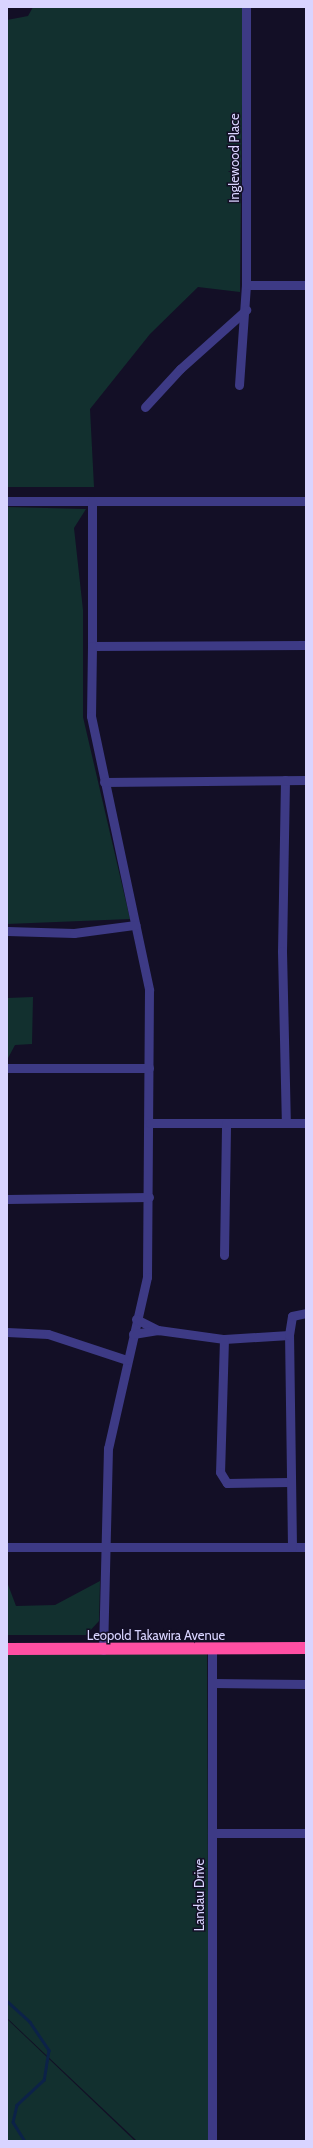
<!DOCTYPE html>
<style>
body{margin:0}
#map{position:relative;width:313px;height:2148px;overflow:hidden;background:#130f26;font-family:Cabin,sans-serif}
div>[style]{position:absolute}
.green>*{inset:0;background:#12302f}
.stream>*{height:2.5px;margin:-1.25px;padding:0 1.25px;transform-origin:1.25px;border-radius:1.25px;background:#0c2248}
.street>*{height:9px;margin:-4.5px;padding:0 4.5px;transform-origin:4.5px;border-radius:4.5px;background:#3d3a85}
.highway>*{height:12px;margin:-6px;padding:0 6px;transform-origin:6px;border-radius:6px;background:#ff4fa3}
span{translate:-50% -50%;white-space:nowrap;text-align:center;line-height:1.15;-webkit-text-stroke:3px #130f26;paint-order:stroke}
.street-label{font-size:13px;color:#d9d4ff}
.frame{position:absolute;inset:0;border:8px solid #d9d4ff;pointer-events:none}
</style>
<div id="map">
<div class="green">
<div style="clip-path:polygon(33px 7px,243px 7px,240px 292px,198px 287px,150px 334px,90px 409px,94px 487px,7px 487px,7px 20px,28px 16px)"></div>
<div style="clip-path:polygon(7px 507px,86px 509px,74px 528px,83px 610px,83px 717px,130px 919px,7px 924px)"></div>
<div style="clip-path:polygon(33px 997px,32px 1044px,15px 1045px,7px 1060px,7px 998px)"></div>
<div style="clip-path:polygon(100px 1581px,99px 1621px,86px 1635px,7px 1635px,7px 1582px,16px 1606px,55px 1605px)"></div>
<div style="clip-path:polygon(7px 1653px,207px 1654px,209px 2141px,137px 2141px,7px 2018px)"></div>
<div style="clip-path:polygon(7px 2019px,135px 2141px,7px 2141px)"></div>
</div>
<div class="stream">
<div style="left:7px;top:2001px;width:31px;rotate:42deg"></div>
<div style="left:30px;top:2022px;width:34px;rotate:56deg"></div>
<div style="left:49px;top:2050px;width:30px;rotate:99deg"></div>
<div style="left:44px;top:2080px;width:37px;rotate:137deg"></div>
<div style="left:17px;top:2105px;width:17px;rotate:103deg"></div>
<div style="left:13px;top:2122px;width:22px;rotate:58deg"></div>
</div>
<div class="street">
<div style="left:246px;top:285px;width:60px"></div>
<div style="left:239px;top:385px;width:100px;rotate:-86deg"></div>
<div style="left:246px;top:285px;width:278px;rotate:-90deg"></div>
<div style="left:145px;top:407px;width:52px;rotate:-47.4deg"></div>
<div style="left:180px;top:369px;width:89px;rotate:-41.8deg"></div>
<div style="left:7px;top:501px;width:85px"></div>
<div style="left:306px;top:501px;width:214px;rotate:180deg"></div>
<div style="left:92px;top:501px;width:145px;rotate:90deg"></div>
<div style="left:92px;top:646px;width:214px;rotate:-0.3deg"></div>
<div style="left:92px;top:646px;width:70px;rotate:90.8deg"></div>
<div style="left:91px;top:716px;width:280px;rotate:78deg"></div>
<div style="left:149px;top:990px;width:287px;rotate:90.4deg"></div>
<div style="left:147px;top:1277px;width:175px;rotate:102.8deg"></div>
<div style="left:108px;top:1448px;width:202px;rotate:91.4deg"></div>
<div style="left:285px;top:780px;width:171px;rotate:91deg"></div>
<div style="left:282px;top:951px;width:172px;rotate:88.7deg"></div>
<div style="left:104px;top:782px;width:202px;rotate:-0.6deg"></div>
<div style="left:7px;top:931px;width:67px;rotate:1.7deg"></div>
<div style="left:74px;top:933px;width:62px;rotate:-7.5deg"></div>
<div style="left:7px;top:1068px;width:142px"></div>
<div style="left:150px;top:1123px;width:156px"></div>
<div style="left:7px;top:1199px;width:142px;rotate:-0.8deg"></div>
<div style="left:224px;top:1255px;width:132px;rotate:-89.1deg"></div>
<div style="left:136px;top:1319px;width:25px;rotate:27deg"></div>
<div style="left:7px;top:1332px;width:41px;rotate:2.8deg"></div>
<div style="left:48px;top:1334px;width:83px;rotate:18.2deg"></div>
<div style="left:133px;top:1334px;width:25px;rotate:-9deg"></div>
<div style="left:158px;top:1330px;width:67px;rotate:7.8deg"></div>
<div style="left:289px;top:1335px;width:65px;rotate:176.5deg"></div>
<div style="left:224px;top:1339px;width:133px;rotate:91.7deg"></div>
<div style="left:220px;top:1472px;width:13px;rotate:58deg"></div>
<div style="left:227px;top:1483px;width:63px;rotate:-0.9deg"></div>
<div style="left:7px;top:1547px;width:299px"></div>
<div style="left:292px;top:1547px;width:212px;rotate:-90.8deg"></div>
<div style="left:289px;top:1335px;width:19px;rotate:-81deg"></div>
<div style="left:292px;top:1316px;width:14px;rotate:-12deg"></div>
<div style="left:213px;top:1683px;width:93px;rotate:0.6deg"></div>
<div style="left:212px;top:1833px;width:94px"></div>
<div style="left:212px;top:2141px;width:492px;rotate:-90deg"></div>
</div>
<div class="highway">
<div style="left:7px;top:1649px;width:299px;rotate:-0.2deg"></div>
</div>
<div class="street-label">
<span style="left:234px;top:158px;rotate:-90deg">Inglewood Place</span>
<span style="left:156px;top:1635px">Leopold Takawira Avenue</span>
<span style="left:199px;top:1895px;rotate:-90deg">Landau Drive</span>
</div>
<div class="frame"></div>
</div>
